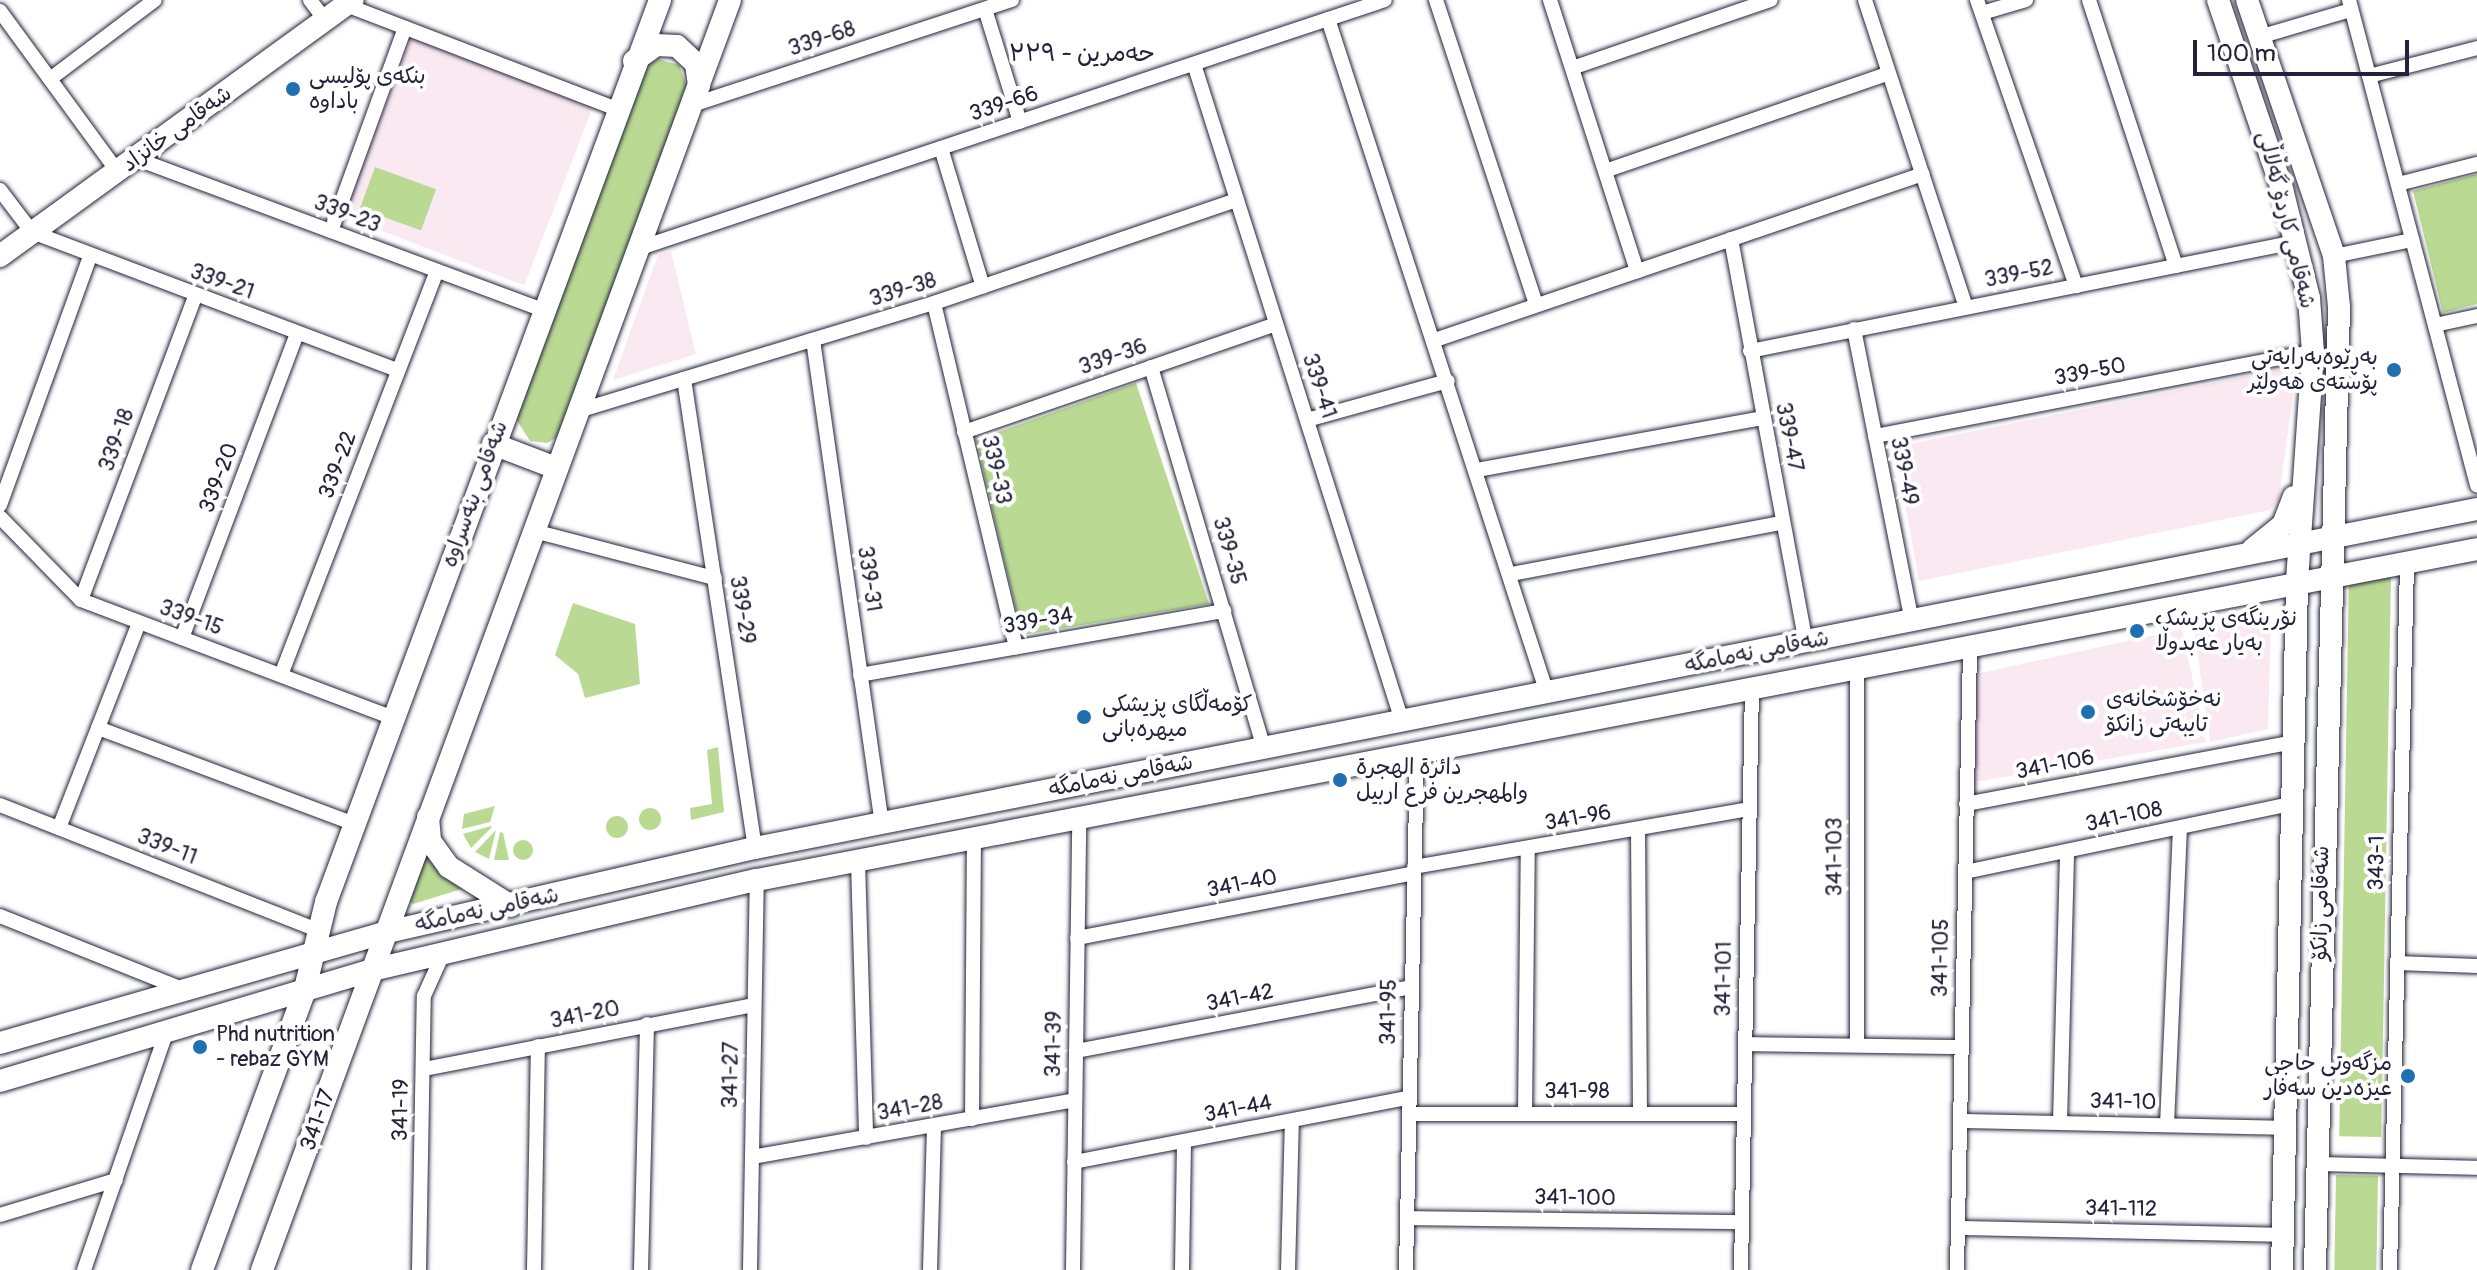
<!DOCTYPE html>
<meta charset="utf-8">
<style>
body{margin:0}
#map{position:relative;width:2477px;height:1270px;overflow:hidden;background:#fff;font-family:Pangolin,"Playpen Sans Arabic",sans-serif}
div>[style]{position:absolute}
.built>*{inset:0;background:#fae9f0;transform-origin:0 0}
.green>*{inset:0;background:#bada94;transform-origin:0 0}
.round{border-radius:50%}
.roads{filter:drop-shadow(0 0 2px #22223b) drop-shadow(0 0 2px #22223b)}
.street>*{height:14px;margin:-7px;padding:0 7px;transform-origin:7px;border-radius:7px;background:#fff}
.secondary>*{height:22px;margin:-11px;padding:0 11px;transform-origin:11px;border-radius:11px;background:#fff}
.dots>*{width:22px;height:22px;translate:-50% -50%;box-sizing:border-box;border:4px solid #fff;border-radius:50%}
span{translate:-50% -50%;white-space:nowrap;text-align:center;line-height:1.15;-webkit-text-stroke:8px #fff;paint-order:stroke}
.street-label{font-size:22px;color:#22223b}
.poi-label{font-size:22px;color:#22223b}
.left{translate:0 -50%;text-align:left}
.right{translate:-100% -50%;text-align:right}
.neighbourhood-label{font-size:24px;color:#22223b}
.scale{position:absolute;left:2193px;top:40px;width:216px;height:36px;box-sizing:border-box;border:4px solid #22223b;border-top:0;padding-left:10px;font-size:24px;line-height:28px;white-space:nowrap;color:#22223b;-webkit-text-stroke:6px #fff;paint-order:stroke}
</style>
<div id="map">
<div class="built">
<div style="left:413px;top:34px;width:194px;height:195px;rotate:21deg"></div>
<div style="clip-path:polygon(671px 251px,696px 354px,613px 380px,658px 255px)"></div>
<div style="clip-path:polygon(2297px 366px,2279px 498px,2270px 510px,1919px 581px,1895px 447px)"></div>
<div style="clip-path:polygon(2271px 613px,2268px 729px,2210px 742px,2194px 628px)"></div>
<div style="clip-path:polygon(2182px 629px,2206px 742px,1974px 782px,1976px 674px)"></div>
</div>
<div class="green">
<div style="clip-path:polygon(658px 59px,679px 65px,686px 85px,660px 169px,563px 434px,547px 443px,530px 441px,516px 419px,645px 66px)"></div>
<div style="left:375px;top:167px;width:65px;height:44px;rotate:20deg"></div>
<div style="clip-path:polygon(2477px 174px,2477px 304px,2443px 313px,2413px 191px)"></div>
<div style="clip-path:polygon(1136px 383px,1209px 604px,1022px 635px,976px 440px)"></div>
<div style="left:2391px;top:574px;width:563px;height:42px;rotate:91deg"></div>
<div style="clip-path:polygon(573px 603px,635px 624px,640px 684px,585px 698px,578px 674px,555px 655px)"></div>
<div style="clip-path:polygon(718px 747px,724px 812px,691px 820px,690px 808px,712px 804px,707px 750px)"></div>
<div style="clip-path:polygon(495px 806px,490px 822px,462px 829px,464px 814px)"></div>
<div class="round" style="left:639px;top:808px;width:22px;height:22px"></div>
<div class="round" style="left:606px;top:816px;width:22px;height:22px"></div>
<div style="clip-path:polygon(491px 826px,492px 827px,471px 848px,463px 834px)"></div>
<div style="clip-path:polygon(496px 830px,489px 859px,475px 852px)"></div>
<div style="clip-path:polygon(500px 832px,503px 833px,509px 860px,494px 860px)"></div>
<div class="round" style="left:513px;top:840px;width:20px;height:20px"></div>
<div style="clip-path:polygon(426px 852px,465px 888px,413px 904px,409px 901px)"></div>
<div style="left:2336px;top:1175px;width:42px;height:95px;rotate:1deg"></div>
</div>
<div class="roads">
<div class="street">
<div style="left:310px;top:0;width:25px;rotate:53deg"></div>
<div style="left:1436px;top:0;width:321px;rotate:71.8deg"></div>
<div style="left:1550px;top:0;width:285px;rotate:72.2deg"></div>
<div style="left:1865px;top:0;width:323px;rotate:71.8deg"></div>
<div style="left:1977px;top:0;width:303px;rotate:70.9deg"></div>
<div style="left:2089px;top:0;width:280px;rotate:71.9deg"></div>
<div style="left:2349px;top:0;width:502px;rotate:75.22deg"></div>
<div style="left:346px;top:5px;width:288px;rotate:21deg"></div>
<div style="left:985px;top:9px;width:118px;rotate:72.8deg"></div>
<div style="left:0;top:11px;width:200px;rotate:53.8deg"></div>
<div style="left:1982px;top:13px;width:46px;rotate:-16.5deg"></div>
<div style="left:1328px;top:19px;width:709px;rotate:72deg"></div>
<div style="left:2259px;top:37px;width:96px;rotate:-16.4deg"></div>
<div style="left:1194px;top:64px;width:689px;rotate:72.43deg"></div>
<div style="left:1572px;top:68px;width:210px;rotate:-18.9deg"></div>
<div style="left:2369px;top:76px;width:112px;rotate:-14.5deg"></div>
<div style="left:50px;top:79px;width:131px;rotate:-37deg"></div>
<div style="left:692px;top:105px;width:337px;rotate:-18.2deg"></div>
<div style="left:941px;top:148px;width:145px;rotate:73.2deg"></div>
<div style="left:137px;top:159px;width:432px;rotate:20.4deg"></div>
<div style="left:1605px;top:171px;width:300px;rotate:-19deg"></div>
<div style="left:2398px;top:184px;width:81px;rotate:-14.2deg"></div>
<div style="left:0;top:190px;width:53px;rotate:52.7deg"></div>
<div style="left:32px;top:232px;width:391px;rotate:20.7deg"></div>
<div style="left:331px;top:231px;width:216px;rotate:-70deg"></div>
<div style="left:1731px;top:239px;width:410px;rotate:79.5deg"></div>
<div style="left:637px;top:249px;width:788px;rotate:-18.41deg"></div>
<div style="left:2334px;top:256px;width:80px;rotate:-11.6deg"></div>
<div style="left:934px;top:303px;width:354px;rotate:76.6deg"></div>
<div style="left:2435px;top:325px;width:43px;rotate:-12.1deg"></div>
<div style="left:1854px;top:329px;width:298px;rotate:78.8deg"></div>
<div style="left:813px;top:340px;width:488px;rotate:81.9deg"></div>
<div style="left:1435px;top:340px;width:515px;rotate:-18.79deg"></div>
<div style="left:1750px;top:351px;width:557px;rotate:-11.29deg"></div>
<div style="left:1151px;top:367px;width:397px;rotate:73.5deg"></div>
<div style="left:684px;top:379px;width:474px;rotate:81.4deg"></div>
<div style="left:578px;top:411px;width:372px;rotate:-16.9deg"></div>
<div style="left:934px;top:303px;width:320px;rotate:-18.8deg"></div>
<div style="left:1307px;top:420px;width:146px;rotate:-15.5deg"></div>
<div style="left:964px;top:432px;width:330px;rotate:-19.1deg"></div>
<div style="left:1875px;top:436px;width:446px;rotate:-10.9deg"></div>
<div style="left:1477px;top:470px;width:291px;rotate:-10.3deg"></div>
<div style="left:0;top:505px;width:264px;rotate:-70.1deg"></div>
<div style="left:0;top:517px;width:116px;rotate:45.7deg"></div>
<div style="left:81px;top:600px;width:335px;rotate:20.7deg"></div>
<div style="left:534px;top:531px;width:187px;rotate:14.6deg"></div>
<div style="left:1511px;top:574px;width:276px;rotate:-10.7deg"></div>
<div style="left:81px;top:600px;width:325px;rotate:-69.4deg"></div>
<div style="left:182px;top:638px;width:326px;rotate:-69.3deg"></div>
<div style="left:1857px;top:669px;width:375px;rotate:90deg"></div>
<div style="left:281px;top:675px;width:433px;rotate:-68.9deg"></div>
<div style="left:860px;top:675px;width:370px;rotate:-10deg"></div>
<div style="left:98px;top:728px;width:274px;rotate:20.5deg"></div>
<div style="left:1966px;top:804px;width:333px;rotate:-10.7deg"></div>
<div style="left:0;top:805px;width:341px;rotate:21.5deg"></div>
<div style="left:59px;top:828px;width:220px;rotate:-68.7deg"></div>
<div style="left:1638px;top:829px;width:285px;rotate:89.6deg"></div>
<div style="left:858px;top:862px;width:276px;rotate:88.3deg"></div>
<div style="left:1414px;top:867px;width:340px;rotate:-9.8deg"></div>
<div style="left:1965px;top:872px;width:333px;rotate:-11.8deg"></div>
<div style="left:0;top:916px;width:199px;rotate:21.8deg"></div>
<div style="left:1077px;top:938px;width:343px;rotate:-10.9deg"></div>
<div style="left:2397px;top:963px;width:80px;rotate:2.1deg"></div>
<div style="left:1745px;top:1044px;width:217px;rotate:0.8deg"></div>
<div style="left:1076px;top:1051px;width:342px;rotate:-10.8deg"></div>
<div style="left:424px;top:1069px;width:336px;rotate:-11deg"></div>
<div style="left:1410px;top:1114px;width:334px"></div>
<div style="left:1525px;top:1114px;width:265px;rotate:-89.4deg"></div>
<div style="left:972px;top:1119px;width:280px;rotate:-89.6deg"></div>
<div style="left:1960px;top:1121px;width:325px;rotate:1.2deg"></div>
<div style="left:2060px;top:1123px;width:272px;rotate:-88.5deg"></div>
<div style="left:2167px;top:1125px;width:297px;rotate:-87.5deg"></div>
<div style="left:752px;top:1157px;width:328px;rotate:-10deg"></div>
<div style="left:1074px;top:1162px;width:342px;rotate:-10.9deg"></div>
<div style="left:2316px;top:1164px;width:161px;rotate:1.4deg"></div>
<div style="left:0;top:1215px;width:121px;rotate:-16.8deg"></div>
<div style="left:1407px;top:1218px;width:335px;rotate:0.7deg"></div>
<div style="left:1958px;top:1228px;width:325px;rotate:1.2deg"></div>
<div style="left:84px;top:1270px;width:251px;rotate:-70.9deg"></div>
<div style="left:419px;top:1270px;width:274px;rotate:-89deg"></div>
<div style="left:424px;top:996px;width:44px;rotate:-65.8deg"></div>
<div style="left:534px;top:1270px;width:224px;rotate:-89deg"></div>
<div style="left:641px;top:1270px;width:246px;rotate:-88.6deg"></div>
<div style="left:750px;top:1270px;width:390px;rotate:-89deg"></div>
<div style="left:930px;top:1270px;width:144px;rotate:-88.4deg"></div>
<div style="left:1073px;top:1270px;width:451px;rotate:-89.2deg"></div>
<div style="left:1182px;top:1270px;width:129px;rotate:-89.1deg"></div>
<div style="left:1288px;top:1270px;width:149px;rotate:-88.5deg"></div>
<div style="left:1406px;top:1270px;width:516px;rotate:-88.78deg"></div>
<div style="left:1741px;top:1270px;width:581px;rotate:-88.92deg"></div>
<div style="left:1957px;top:1270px;width:623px;rotate:-88.8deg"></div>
<div style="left:2390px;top:1270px;width:708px;rotate:-88.62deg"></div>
</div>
<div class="secondary">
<div style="left:2218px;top:0;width:200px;rotate:71.3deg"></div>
<div style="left:2282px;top:189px;width:112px;rotate:76.1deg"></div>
<div style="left:2309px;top:298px;width:54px;rotate:85.8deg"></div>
<div style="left:2313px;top:352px;width:232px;rotate:94deg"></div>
<div style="left:2297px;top:583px;width:687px;rotate:91.25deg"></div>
<div style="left:2247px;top:0;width:270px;rotate:71.2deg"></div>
<div style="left:2334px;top:256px;width:51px;rotate:84.4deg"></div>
<div style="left:2339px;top:307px;width:963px;rotate:91.43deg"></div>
<div style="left:634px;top:61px;width:27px;rotate:-36deg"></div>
<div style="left:656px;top:45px;width:21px;rotate:3deg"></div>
<div style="left:677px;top:46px;width:26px;rotate:43deg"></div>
<div style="left:696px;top:64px;width:22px;rotate:82deg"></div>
<div style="left:0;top:256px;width:436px;rotate:-36deg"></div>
<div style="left:493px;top:444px;width:67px;rotate:20.9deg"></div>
<div style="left:2253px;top:549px;width:38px;rotate:-39deg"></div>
<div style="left:2283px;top:525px;width:30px;rotate:-69deg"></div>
<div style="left:428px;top:817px;width:24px;rotate:85deg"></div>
<div style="left:430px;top:841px;width:32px;rotate:54deg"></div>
<div style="left:449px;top:867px;width:73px;rotate:32.2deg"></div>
<div style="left:0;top:1043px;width:398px;rotate:-16deg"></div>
<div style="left:383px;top:933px;width:382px;rotate:-12.9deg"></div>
<div style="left:755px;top:848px;width:1755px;rotate:-11.14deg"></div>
<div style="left:0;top:1081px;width:388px;rotate:-16.6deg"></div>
<div style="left:372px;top:970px;width:395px;rotate:-13.2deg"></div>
<div style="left:757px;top:880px;width:1752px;rotate:-10.89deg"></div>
<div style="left:202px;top:1270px;width:295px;rotate:-69.8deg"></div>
<div style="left:304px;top:993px;width:94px;rotate:-76.4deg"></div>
<div style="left:326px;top:902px;width:962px;rotate:-69.68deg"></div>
<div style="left:262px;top:1270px;width:1353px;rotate:-69.77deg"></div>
</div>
</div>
<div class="dots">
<div style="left:293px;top:89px;background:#1f6fb2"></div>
<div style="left:2394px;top:370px;background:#1f6fb2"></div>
<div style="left:2137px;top:631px;background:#1f6fb2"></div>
<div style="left:2088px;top:712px;background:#1f6fb2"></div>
<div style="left:1084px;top:717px;background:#1f6fb2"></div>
<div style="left:1340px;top:780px;background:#1f6fb2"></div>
<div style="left:200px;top:1047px;background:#1f6fb2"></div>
<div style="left:2408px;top:1076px;background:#1f6fb2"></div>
</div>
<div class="street-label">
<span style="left:822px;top:39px;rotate:-18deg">339-68</span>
<span style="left:1004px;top:104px;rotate:-18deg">339-66</span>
<span style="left:177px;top:129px;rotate:-36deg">شەقامی خانزاد</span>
<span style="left:347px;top:214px;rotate:21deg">339-23</span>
<span style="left:2286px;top:220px;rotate:76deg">شەقامی کاردۆ گەڵاڵی</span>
<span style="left:2019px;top:274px;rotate:-11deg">339-52</span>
<span style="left:222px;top:282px;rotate:20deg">339-21</span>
<span style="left:903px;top:290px;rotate:-17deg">339-38</span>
<span style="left:1113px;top:357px;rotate:-19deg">339-36</span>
<span style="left:2090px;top:372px;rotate:-11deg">339-50</span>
<span style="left:1319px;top:386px;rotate:72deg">339-41</span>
<span style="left:1789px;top:437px;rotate:79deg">339-47</span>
<span style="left:117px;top:440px;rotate:-70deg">339-18</span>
<span style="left:338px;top:465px;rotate:-69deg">339-22</span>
<span style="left:996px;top:470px;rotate:77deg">339-33</span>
<span style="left:1904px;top:471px;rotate:79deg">339-49</span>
<span style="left:219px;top:478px;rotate:-69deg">339-20</span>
<span style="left:475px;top:494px;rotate:-70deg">شەقامی بنەسراوە</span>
<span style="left:1229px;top:551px;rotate:74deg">339-35</span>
<span style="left:869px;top:579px;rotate:82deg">339-31</span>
<span style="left:742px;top:610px;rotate:81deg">339-29</span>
<span style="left:191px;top:618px;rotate:20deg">339-15</span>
<span style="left:1038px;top:621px;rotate:-10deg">339-34</span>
<span style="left:1757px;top:652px;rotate:-11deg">شەقامی نەمامگە</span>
<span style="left:2055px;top:765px;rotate:-11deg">341-106</span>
<span style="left:1121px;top:776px;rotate:-11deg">شەقامی نەمامگە</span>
<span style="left:2124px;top:817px;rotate:-12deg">341-108</span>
<span style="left:1578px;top:818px;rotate:-10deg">341-96</span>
<span style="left:167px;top:847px;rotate:22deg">339-11</span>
<span style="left:1835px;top:857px;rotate:-90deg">341-103</span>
<span style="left:2377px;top:863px;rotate:-89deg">343-1</span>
<span style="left:1242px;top:884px;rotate:-11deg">341-40</span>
<span style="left:2321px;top:903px;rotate:-89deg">شەقامی زانکۆ</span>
<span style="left:487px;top:910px;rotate:-12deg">شەقامی نەمامگە</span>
<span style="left:1941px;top:958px;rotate:-89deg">341-105</span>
<span style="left:1724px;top:979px;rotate:-89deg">341-101</span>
<span style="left:1240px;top:998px;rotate:-11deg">341-42</span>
<span style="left:1389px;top:1012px;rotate:-89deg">341-95</span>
<span style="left:585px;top:1015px;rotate:-11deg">341-20</span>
<span style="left:1054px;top:1044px;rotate:-89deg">341-39</span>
<span style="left:731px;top:1075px;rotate:-89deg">341-27</span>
<span style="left:1577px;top:1092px">341-98</span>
<span style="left:2123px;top:1102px;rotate:1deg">341-10</span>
<span style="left:910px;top:1108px;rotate:-10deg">341-28</span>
<span style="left:1238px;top:1109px;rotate:-11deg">341-44</span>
<span style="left:401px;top:1110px;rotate:-89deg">341-19</span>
<span style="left:318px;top:1120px;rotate:-70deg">341-17</span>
<span style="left:1575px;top:1198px;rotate:1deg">341-100</span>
<span style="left:2121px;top:1209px;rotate:1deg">341-112</span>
</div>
<div class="poi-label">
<span class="left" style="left:309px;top:89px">بنکەی پۆلیسی<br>باداوە</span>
<span class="right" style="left:2378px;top:370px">بەڕێوەبەرایەتی<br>پۆستەی هەولێر</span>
<span class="left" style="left:2155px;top:631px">نۆرینگەی پزیشک<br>بەیار عەبدوڵا</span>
<span class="left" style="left:2106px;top:712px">نەخۆشخانەی<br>تایبەتی زانکۆ</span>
<span class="left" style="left:1102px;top:717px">کۆمەڵگای پزیشکی<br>میهرەبانی</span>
<span class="left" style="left:1356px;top:780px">دائرة الهجرة<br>والمهجرين فرع اربيل</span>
<span class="left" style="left:216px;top:1047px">Phd nutrition<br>- rebaz GYM</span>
<span class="right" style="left:2392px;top:1076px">مزگەوتی حاجی<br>عیزەدین سەفار</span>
</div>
<div class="neighbourhood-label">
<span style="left:1082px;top:54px">حەمرین - ٣٣٩</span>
</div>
<div class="scale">100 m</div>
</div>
